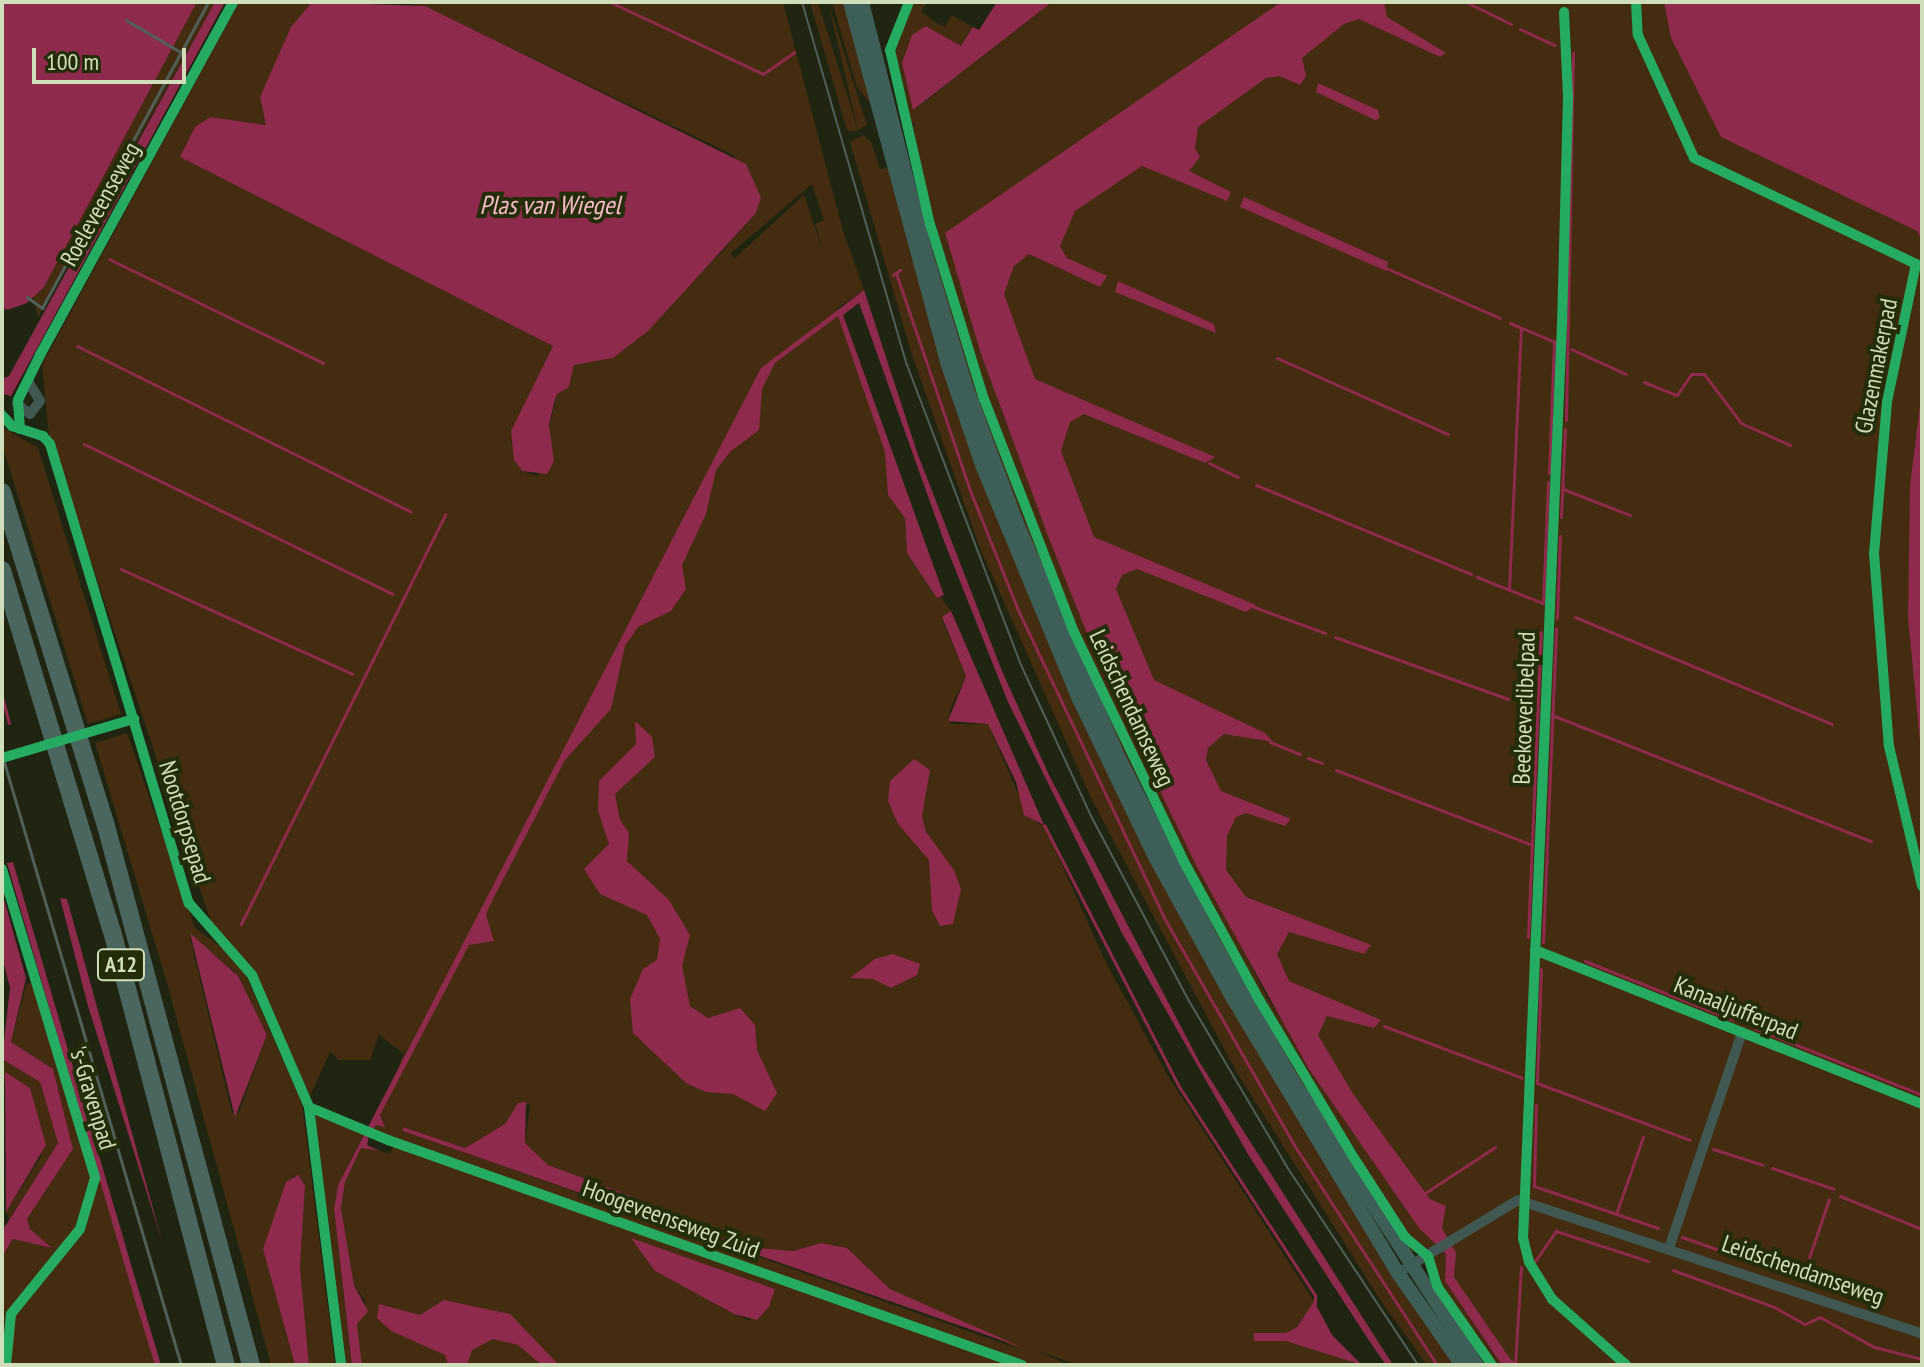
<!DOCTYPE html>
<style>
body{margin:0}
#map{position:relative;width:1924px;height:1367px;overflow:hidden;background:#202511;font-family:"PT Sans Narrow",sans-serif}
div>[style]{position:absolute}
.green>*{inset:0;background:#432c10}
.water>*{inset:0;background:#8e2a4b}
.stream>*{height:3px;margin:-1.5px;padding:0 1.5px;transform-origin:1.5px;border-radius:1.5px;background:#8e2a4b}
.minor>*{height:10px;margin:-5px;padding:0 5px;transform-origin:5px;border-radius:5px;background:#405752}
.secondary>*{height:14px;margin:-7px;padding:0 7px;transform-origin:7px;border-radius:7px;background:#3e5e58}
.motorway>*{height:18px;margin:-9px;padding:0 9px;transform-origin:9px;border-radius:9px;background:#4b665e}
.tram>*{height:2px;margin:-1px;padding:0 1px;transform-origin:1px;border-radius:1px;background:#506058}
.rail>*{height:3px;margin:-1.5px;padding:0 1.5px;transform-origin:1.5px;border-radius:1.5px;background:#506058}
.cycleway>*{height:10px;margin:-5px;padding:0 5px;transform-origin:5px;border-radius:5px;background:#26ab63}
span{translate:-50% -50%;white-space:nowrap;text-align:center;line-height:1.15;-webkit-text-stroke:8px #232d09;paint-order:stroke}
.shield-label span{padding:2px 6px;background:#232d09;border:2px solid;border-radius:6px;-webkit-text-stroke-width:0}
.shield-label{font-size:22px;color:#d1debb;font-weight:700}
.street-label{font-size:24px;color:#d1debb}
.water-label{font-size:26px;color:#f7bac8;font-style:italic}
.frame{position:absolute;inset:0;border:4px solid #d1debb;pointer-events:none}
.scale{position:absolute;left:32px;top:48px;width:154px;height:36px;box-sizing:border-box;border:4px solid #d1debb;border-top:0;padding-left:10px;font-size:24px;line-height:28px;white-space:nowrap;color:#d1debb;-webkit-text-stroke:6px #232d09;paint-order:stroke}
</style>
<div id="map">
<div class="green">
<div style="clip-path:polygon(197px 2px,215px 2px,38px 317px,33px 296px,44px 287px)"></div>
<div style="clip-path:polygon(evenodd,239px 2px,312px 2px,292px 27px,260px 97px,266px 125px,210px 117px,180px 157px,553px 346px,511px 441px,521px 471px,538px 476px,557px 394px,569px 387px,574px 365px,613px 358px,720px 254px,756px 213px,761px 198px,733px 155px,426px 7px,402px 2px,783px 2px,843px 231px,864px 290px,836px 309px,886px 452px,888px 495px,905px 518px,907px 553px,951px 611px,943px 622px,966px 676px,950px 710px,951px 724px,988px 724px,1017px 791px,1037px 823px,1044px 825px,1105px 961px,1168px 1076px,1314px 1301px,1297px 1326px,1287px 1333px,1254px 1333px,1334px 1353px,1356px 1365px,1078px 1365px,1038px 1351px,1068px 1365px,362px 1365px,357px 1324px,366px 1302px,354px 1285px,341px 1208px,345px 1182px,361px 1148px,390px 1153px,396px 1141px,372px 1130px,377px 1124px,385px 1126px,380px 1115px,407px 1045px,403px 1053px,379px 1035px,370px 1060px,339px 1060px,330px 1052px,310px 1096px,254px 972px,212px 925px,49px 435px,42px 365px,239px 2px,812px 184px,824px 220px,815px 224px,824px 254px,804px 195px,734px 259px,731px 253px,812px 184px,239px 2px,518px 1103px,530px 1105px,525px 1143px,548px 1165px,645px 1201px,672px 1220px,748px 1247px,793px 1251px,821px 1243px,847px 1248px,890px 1289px,1019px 1349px,403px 1131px,404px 1127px,465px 1148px,505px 1124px,518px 1103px,239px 2px,634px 1240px,775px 1289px,769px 1307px,749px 1320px,734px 1314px,655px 1271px,634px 1240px)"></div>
<div style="clip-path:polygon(810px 2px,818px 2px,858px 130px,828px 2px,867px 125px,858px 130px,849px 132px,846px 127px)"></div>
<div style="clip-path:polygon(832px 2px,845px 2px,871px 105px,857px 87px)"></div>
<div style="clip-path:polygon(evenodd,915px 2px,927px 2px,921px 12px,937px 23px,945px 27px,952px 15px,973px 27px,961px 46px,926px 26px,902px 62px,914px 110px,1052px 2px,1922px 2px,1922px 1365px,1514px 1365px,1445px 1281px,1502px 1365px,1495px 1365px,1439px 1284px,1433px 1259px,1437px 1255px,1407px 1235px,1256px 987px,1144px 775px,1054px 578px,967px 341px,911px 133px,909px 127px,917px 125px,908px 122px,892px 44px,915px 2px,945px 234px,1261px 966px,1381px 1173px,1267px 997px,1105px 678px,1001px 410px,945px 234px)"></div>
<div style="clip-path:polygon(863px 135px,871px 142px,880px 169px,889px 167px,950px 381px,1271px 1072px,1324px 1164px,1458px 1365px,1427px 1365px,1381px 1301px,1236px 1071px,1092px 800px,980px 548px,911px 352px,850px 142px)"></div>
<div style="clip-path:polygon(916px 190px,990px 426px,1102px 702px,1180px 860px,1288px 1055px,1405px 1242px,1422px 1253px,1410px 1251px,1254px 1010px,1142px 786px,1123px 759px,1044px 583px,954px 338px)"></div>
<div style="clip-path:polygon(2px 427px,38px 448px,121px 714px,88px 724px,2px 444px)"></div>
<div style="clip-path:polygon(evenodd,127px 733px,195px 928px,240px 962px,302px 1103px,335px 1365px,309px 1365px,300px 1267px,305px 1183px,293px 1175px,263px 1249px,295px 1365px,271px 1365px,167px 983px,95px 743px,127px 733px,189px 933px,234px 971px,267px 1035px,239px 1112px,232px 1113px,189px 933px)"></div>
<div style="clip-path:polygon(40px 979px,158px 1365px,2px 1365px,2px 1257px,13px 1239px,52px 1248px,30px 1229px,27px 1219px,73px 1149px,53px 1069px,11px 1042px,26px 985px)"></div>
<div style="clip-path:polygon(2px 1059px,40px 1082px,58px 1143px,9px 1219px,6px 1212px,42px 1155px,2px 1078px)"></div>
<div style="clip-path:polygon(314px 1113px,363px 1135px,338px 1185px,334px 1209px,352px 1365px,344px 1365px)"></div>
</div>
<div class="water">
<div style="clip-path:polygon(2px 2px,197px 2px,44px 287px,27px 303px,7px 310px,2px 307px)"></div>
<div style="clip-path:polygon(215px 2px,225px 2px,11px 396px,3px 394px,2px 379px,9px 376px)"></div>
<div style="clip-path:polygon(312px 2px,425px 6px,746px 164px,761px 198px,756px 213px,648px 331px,613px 358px,574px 365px,569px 387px,557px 394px,554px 403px,549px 425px,554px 461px,547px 474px,522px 471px,514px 460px,511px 431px,553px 346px,180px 157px,195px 127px,210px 117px,266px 125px,260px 97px,291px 27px)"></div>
<div style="clip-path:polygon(997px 2px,1052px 2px,913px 110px,902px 63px,912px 35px,926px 26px,961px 46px,973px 27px,979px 30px)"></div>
<div style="clip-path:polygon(1281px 2px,1384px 2px,1387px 17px,1446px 53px,1440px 57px,1359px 19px,1344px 24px,1302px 58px,1306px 76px,1300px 85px,1279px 76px,1266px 78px,1198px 127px,1195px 148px,1200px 157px,1189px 171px,1231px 192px,1227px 201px,1142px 166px,1075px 211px,1060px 246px,1067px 258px,1107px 276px,1100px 287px,1029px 254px,1014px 266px,1004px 294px,1035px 379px,1215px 457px,1205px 463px,1084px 414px,1070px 422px,1061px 451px,1094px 537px,1256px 605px,1246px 612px,1137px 569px,1122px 575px,1116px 589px,1154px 680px,1265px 733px,1273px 742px,1224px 734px,1208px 748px,1206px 760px,1221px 791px,1291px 819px,1285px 826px,1246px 813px,1236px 817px,1227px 836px,1226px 870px,1246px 897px,1371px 945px,1364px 954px,1289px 932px,1277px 954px,1289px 981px,1381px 1020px,1374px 1028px,1327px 1016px,1318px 1035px,1353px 1094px,1430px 1199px,1446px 1206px,1442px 1228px,1456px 1253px,1454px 1277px,1511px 1360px,1524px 1365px,1502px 1365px,1445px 1281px,1446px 1254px,1419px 1228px,1309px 1069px,1197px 867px,1105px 678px,1048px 536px,981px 354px,945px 233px)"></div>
<div style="clip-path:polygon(1664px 2px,1922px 2px,1922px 240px,1917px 231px,1721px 137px,1671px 38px)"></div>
<div style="clip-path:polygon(1318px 83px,1378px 110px,1380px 118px,1375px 120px,1316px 92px)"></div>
<div style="clip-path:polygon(1244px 197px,1388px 262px,1386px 271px,1240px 207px)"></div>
<div style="clip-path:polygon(1118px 281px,1214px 324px,1216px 333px,1115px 292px)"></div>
<div style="clip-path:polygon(864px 290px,917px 452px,1002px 671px,1049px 775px,1200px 1063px,1393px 1365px,1386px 1365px,1368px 1339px,1249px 1156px,1122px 933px,1008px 702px,944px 541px,859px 303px,843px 315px,944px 595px,937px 598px,907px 553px,905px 518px,888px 495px,885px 452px,838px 316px,775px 363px,762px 389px,759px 430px,730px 452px,716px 470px,706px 514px,682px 565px,686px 589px,671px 611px,638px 627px,625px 646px,611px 709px,565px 760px,490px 905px,486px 915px,494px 941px,469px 945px,380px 1115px,385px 1127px,376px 1125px,369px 1135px,367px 1145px,380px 1151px,361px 1148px,345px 1182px,341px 1208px,354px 1285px,368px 1311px,357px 1324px,362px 1365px,352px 1365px,334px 1209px,338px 1185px,761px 368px)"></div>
<div style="clip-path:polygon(1922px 389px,1922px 761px,1908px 618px,1910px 486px)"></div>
<div style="clip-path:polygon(951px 611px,1044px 825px,1024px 815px,1016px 782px,988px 724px,948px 721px,966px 676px,942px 617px)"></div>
<div style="clip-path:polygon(635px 721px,652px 737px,655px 757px,615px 794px,620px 820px,629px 833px,627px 861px,669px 900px,690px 935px,682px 966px,690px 1006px,708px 1018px,740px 1008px,755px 1025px,757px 1050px,777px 1093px,765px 1111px,733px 1094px,706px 1092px,686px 1083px,633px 1033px,630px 999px,643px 969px,657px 960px,660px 939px,647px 915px,600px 894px,584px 869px,609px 844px,598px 811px,599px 781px,636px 744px)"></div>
<div style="clip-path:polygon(914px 759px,930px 770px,922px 816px,926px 832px,954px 870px,961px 889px,953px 924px,940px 926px,932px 910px,929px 860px,898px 824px,888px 801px,890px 781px)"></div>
<div style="clip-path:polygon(13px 862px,135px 1278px,161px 1365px,155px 1365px,134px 1297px,7px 863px)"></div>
<div style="clip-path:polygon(2px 892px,26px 978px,11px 1042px,53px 1069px,73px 1149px,27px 1219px,30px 1229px,52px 1248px,13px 1239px,2px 1257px,2px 1231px,58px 1143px,40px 1082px,2px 1059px,10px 988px,2px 956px)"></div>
<div style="clip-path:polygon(60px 898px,67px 899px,162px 1241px,88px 1006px)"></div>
<div style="clip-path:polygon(190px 933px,238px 976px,267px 1035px,235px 1117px)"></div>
<div style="clip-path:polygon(893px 954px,920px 964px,917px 975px,891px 988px,873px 979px,850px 978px,875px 959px)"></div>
<div style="clip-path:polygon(5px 1072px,30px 1088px,46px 1145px,6px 1212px)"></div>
<div style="clip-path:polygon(526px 1102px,525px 1143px,548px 1165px,645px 1201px,672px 1220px,748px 1247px,793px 1251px,821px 1243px,847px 1248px,890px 1289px,1021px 1347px,403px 1131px,403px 1127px,465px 1148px,505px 1124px,518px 1103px)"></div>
<div style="clip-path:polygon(298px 1175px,305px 1185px,300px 1267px,309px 1365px,295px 1365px,263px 1249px,286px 1182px)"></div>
<div style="clip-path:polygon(631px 1238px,775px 1289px,769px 1307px,757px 1320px,734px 1314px,655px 1271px)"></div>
<div style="clip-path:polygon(444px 1300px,510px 1314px,559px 1365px,542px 1365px,518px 1345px,493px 1339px,472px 1350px,467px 1365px,448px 1365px,445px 1355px,391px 1331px,377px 1318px,379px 1304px,420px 1315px)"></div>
<div style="clip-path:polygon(1314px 1301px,1332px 1335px,1362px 1365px,1286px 1341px,1254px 1341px,1254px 1333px,1286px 1333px,1297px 1327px)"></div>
</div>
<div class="stream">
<div style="left:610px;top:2px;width:169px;rotate:25.2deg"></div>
<div style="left:763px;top:74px;width:38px;rotate:-35deg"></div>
<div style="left:1466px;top:2px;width:50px;rotate:26.1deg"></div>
<div style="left:1520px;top:29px;width:38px;rotate:25deg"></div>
<div style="left:109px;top:259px;width:238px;rotate:25.9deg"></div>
<div style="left:1386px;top:268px;width:124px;rotate:23.7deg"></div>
<div style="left:896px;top:273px;width:232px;rotate:71.2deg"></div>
<div style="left:971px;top:493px;width:126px;rotate:68.1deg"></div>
<div style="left:1018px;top:610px;width:339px;rotate:64.6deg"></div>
<div style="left:1163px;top:916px;width:264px;rotate:60.2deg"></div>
<div style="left:1294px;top:1145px;width:262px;rotate:57deg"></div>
<div style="left:893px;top:275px;width:9px;rotate:-36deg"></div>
<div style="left:1510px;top:323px;width:49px;rotate:22.9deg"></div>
<div style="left:77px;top:346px;width:372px;rotate:26.4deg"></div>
<div style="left:1571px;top:349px;width:60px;rotate:24.4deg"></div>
<div style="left:1277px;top:358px;width:187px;rotate:24deg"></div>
<div style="left:1644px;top:382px;width:35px;rotate:22deg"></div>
<div style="left:1677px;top:395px;width:25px;rotate:-56deg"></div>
<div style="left:1691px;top:374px;width:13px"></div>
<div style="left:1704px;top:374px;width:61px;rotate:52.9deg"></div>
<div style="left:1741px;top:423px;width:54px;rotate:24.2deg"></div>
<div style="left:1566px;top:420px;width:367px;rotate:-88.9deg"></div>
<div style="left:84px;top:444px;width:343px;rotate:25.9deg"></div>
<div style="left:1209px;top:463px;width:32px;rotate:26deg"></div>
<div style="left:1549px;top:473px;width:132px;rotate:-87.8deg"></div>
<div style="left:1256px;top:485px;width:233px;rotate:22.5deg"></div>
<div style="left:1563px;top:489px;width:72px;rotate:21.2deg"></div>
<div style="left:1561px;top:517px;width:88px;rotate:-87.4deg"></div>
<div style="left:121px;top:569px;width:254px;rotate:24.4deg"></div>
<div style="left:1477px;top:577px;width:71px;rotate:21.5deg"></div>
<div style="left:1543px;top:603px;width:121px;rotate:-87.6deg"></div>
<div style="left:1509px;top:590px;width:262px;rotate:-87.4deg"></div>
<div style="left:1254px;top:607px;width:76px;rotate:20.1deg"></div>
<div style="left:1575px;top:617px;width:278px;rotate:22.6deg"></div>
<div style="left:1557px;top:618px;width:82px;rotate:-87.9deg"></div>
<div style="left:1335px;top:637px;width:184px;rotate:19.7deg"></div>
<div style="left:2px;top:697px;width:27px;rotate:75deg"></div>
<div style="left:1552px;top:715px;width:343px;rotate:21.6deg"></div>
<div style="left:1270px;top:742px;width:32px;rotate:22deg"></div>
<div style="left:1308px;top:758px;width:15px;rotate:20deg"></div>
<div style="left:1336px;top:770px;width:210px;rotate:20.9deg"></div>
<div style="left:1044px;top:825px;width:292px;rotate:62.7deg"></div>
<div style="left:1178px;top:1085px;width:251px;rotate:56.9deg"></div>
<div style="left:1315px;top:1295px;width:8px;rotate:90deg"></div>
<div style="left:241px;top:924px;width:458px;rotate:-63.5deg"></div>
<div style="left:1528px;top:937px;width:305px;rotate:-87.6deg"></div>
<div style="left:1543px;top:942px;width:314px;rotate:-87.6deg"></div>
<div style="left:1585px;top:961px;width:159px;rotate:21.7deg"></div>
<div style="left:1541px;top:969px;width:114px;rotate:92deg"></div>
<div style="left:1537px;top:1083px;width:163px;rotate:20.4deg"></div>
<div style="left:1384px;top:1026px;width:147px;rotate:20.6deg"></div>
<div style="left:1754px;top:1028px;width:181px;rotate:21.7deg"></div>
<div style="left:1536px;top:1105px;width:81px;rotate:91.4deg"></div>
<div style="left:1534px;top:1186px;width:131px;rotate:18.7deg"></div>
<div style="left:1713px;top:1149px;width:52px;rotate:17.7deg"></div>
<div style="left:1772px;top:1168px;width:65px;rotate:18.7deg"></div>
<div style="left:1425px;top:1193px;width:84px;rotate:-33.3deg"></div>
<div style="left:1840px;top:1196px;width:88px;rotate:21.9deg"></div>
<div style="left:1616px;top:1214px;width:82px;rotate:-70.7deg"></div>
<div style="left:1682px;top:1237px;width:100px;rotate:19.3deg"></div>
<div style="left:1535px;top:1261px;width:37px;rotate:-55deg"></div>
<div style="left:1556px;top:1231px;width:97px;rotate:18.1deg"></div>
<div style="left:1673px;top:1270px;width:108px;rotate:20.1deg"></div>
<div style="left:1774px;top:1307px;width:35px;rotate:29deg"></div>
<div style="left:1805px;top:1324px;width:17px;rotate:-25deg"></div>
<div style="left:1820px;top:1317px;width:62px;rotate:29.1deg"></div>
<div style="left:1874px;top:1347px;width:49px;rotate:14deg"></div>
<div style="left:1794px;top:1275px;width:26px;rotate:21deg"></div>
<div style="left:1802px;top:1278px;width:83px;rotate:-71.1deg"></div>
<div style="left:1515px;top:1365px;width:98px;rotate:-86.5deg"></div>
</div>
<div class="minor">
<div style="left:28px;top:381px;width:23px;rotate:59deg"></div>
<div style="left:40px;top:401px;width:16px;rotate:128deg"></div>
<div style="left:30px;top:414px;width:16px;rotate:-142deg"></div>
<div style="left:17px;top:404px;width:4px;rotate:-76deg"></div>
<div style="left:18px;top:400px;width:50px;rotate:-63.9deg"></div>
<div style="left:40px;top:355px;width:402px;rotate:-61.3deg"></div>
<div style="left:1669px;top:1248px;width:228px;rotate:-71.3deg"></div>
<div style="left:1398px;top:1273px;width:140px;rotate:-31.3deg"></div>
<div style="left:1518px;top:1200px;width:426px;rotate:18.3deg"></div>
</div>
<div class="secondary">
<div style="left:850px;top:2px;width:373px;rotate:74.9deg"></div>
<div style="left:947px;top:362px;width:109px;rotate:71.2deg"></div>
<div style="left:982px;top:465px;width:253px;rotate:67.5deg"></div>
<div style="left:1079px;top:699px;width:175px;rotate:64.3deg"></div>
<div style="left:1155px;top:857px;width:160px;rotate:61.2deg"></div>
<div style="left:1232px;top:997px;width:322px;rotate:59deg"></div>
<div style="left:1398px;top:1273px;width:112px;rotate:55.2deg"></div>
<div style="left:862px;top:2px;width:257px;rotate:75.8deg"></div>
<div style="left:925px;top:251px;width:144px;rotate:73.1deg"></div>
<div style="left:967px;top:389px;width:141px;rotate:69.6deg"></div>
<div style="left:1016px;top:521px;width:258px;rotate:66.5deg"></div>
<div style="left:1119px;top:758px;width:202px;rotate:62.9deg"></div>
<div style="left:1211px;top:938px;width:165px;rotate:60.2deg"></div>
<div style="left:1293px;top:1081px;width:338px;rotate:57.1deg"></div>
</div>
<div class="motorway">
<div style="left:2px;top:492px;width:350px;rotate:72.7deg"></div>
<div style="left:106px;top:826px;width:558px;rotate:74.94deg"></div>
<div style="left:2px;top:570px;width:377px;rotate:73.1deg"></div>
<div style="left:112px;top:931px;width:449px;rotate:75.3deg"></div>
</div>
<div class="tram">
<div style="left:802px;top:2px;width:378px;rotate:73.9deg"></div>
<div style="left:907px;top:365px;width:321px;rotate:69.2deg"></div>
<div style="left:1021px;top:665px;width:166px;rotate:65.1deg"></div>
<div style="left:1091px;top:816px;width:209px;rotate:62.1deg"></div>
<div style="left:1189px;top:1001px;width:193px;rotate:59.4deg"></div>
<div style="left:1287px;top:1167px;width:237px;rotate:56.5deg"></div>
</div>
<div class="rail">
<div style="left:126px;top:20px;width:65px;rotate:30.5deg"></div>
<div style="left:27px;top:297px;width:19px;rotate:36deg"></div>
<div style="left:42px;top:308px;width:348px;rotate:-61.5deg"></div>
<div style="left:2px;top:755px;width:636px;rotate:73.65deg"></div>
</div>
<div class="cycleway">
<div style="left:909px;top:2px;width:52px;rotate:111.6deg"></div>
<div style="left:890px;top:50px;width:179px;rotate:77.1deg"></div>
<div style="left:930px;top:224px;width:183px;rotate:72.9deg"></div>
<div style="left:984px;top:399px;width:250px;rotate:68.9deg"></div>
<div style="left:1074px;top:632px;width:253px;rotate:64.4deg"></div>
<div style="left:1183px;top:860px;width:161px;rotate:61.4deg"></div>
<div style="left:1260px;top:1001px;width:183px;rotate:59.1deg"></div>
<div style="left:1354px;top:1158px;width:94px;rotate:57.2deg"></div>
<div style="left:1405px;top:1237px;width:30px;rotate:40deg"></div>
<div style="left:1428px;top:1256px;width:31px;rotate:73deg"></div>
<div style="left:1437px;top:1286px;width:96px;rotate:55.2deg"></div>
<div style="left:1636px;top:2px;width:33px;rotate:87deg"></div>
<div style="left:1638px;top:35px;width:135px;rotate:65.5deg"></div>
<div style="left:1694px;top:158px;width:246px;rotate:25.5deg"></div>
<div style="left:1916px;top:264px;width:141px;rotate:101.9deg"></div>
<div style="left:1887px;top:402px;width:152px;rotate:94.9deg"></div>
<div style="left:1874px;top:553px;width:194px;rotate:85.6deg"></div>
<div style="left:1889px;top:746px;width:144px;rotate:76.7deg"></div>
<div style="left:1564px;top:12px;width:85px;rotate:87.3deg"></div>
<div style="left:1568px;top:97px;width:227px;rotate:91.5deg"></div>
<div style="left:1562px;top:324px;width:915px;rotate:92.44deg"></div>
<div style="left:1523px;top:1238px;width:25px;rotate:76deg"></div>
<div style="left:1529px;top:1262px;width:44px;rotate:58.1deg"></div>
<div style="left:1552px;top:1299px;width:99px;rotate:41.7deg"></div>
<div style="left:2px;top:415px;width:15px;rotate:48deg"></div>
<div style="left:12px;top:426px;width:33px;rotate:18deg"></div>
<div style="left:43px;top:436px;width:11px;rotate:49deg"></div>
<div style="left:50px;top:444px;width:480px;rotate:73.2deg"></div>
<div style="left:189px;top:903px;width:96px;rotate:48.8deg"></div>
<div style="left:252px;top:975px;width:144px;rotate:66.6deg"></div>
<div style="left:309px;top:1107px;width:260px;rotate:82.9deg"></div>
<div style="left:20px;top:429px;width:29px;rotate:-94deg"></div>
<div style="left:18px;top:400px;width:50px;rotate:-63.9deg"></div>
<div style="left:40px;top:355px;width:402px;rotate:-61.3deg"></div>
<div style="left:2px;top:758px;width:138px;rotate:-16.5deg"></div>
<div style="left:2px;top:869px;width:323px;rotate:73.2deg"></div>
<div style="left:95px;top:1178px;width:53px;rotate:106.4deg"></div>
<div style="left:80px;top:1229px;width:109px;rotate:129.1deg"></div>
<div style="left:11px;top:1314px;width:51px;rotate:95.6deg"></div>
<div style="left:1535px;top:950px;width:417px;rotate:21.7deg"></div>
<div style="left:309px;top:1107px;width:86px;rotate:22.7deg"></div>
<div style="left:388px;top:1140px;width:673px;rotate:19.54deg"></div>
</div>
<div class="shield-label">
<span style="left:121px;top:965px">A12</span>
</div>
<div class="street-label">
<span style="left:100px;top:204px;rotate:-61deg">Roeleveenseweg</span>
<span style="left:1876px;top:366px;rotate:-79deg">Glazenmakerpad</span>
<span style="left:1132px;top:708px;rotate:65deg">Leidschendamseweg</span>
<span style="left:1524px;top:708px;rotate:-88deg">Beekoeverlibelpad</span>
<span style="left:185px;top:822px;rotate:73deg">Nootdorpsepad</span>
<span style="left:1736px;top:1008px;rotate:22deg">Kanaaljufferpad</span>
<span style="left:93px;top:1098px;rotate:73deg">'s-Gravenpad</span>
<span style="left:671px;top:1219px;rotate:20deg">Hoogeveenseweg Zuid</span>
<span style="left:1803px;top:1270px;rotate:19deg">Leidschendamseweg</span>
</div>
<div class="water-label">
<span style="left:550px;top:205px">Plas van Wiegel</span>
</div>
<div class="frame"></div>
<div class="scale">100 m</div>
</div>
